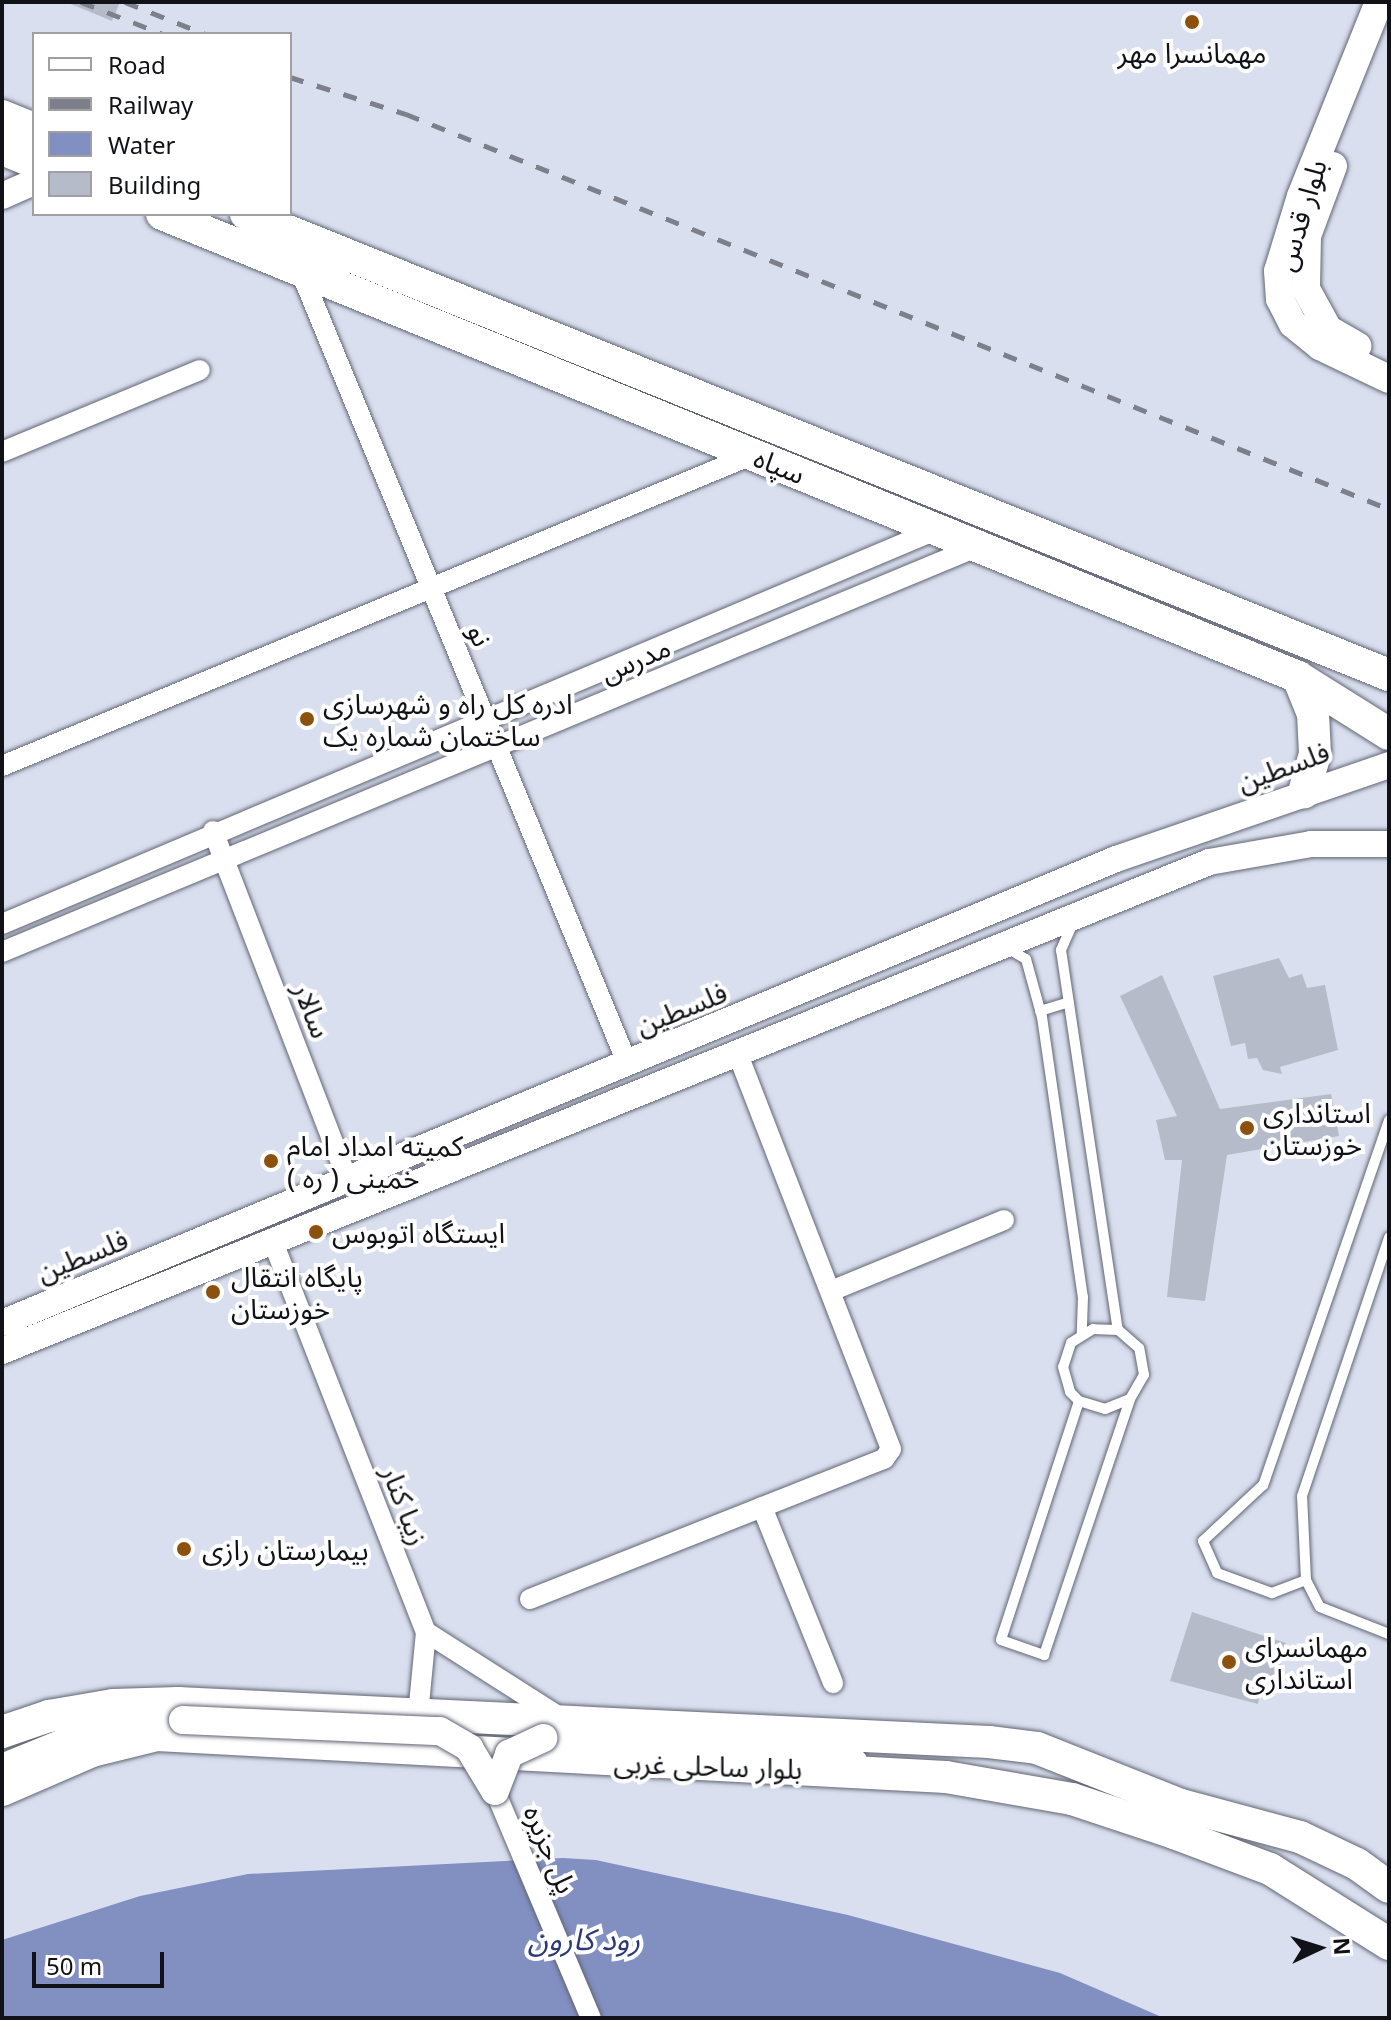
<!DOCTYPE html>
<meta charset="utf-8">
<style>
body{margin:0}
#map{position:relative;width:1391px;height:2020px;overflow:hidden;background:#dadfef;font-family:"Noto Sans","Noto Sans Arabic",sans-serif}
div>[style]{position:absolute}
.water>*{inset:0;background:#828fc1}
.building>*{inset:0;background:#b6bbca}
.roads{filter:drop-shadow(0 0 2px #616573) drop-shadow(0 0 2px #616573)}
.service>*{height:10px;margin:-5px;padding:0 5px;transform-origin:5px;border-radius:5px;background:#fff}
.minor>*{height:20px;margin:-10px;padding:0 10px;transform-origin:10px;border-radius:10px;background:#fff}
.tertiary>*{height:26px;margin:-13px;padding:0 13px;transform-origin:13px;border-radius:13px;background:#fff}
.secondary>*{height:28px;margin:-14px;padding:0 14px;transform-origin:14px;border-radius:14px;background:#fff}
.primary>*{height:32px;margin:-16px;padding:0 16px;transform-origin:16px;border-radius:16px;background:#fff}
.rail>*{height:5px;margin-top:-2.5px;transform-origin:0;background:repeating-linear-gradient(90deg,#7d808b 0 14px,transparent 0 28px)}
.bridges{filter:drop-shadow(0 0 2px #616573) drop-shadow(0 0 2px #616573)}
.secondary-bridge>*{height:28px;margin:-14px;padding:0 14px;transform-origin:14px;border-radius:14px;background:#fff}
.dots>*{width:22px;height:22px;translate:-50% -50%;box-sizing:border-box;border:4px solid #fff;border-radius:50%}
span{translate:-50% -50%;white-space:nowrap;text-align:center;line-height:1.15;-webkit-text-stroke:8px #fff;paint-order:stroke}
.poi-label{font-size:28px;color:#111217}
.left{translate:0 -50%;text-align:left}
.street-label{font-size:28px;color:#111217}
.water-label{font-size:30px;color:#2c3775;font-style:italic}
.frame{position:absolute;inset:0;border:4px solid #111217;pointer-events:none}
.legend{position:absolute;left:32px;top:32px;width:260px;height:184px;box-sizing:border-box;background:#fff;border:2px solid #a0a0a2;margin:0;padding:10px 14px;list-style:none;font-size:24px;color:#111217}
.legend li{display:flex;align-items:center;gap:16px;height:40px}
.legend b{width:40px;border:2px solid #a0a0a2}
.north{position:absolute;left:1279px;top:1908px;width:80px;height:80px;-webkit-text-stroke:6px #fff;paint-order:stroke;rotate:86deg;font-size:22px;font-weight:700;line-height:32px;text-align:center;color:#111217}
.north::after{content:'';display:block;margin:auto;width:28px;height:36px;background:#111217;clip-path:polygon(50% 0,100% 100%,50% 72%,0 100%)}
.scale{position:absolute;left:32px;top:1952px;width:132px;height:36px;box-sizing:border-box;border:4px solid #111217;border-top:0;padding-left:10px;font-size:24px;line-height:28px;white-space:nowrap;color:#111217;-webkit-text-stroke:6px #fff;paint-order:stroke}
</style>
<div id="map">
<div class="water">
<div style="clip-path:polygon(563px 1858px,596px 1860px,848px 1915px,1060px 1973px,1164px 2018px,2px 2018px,2px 1940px,140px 1896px,248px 1874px)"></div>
</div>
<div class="building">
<div style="clip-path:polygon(66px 2px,120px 2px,112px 21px)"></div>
<div style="clip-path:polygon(1279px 958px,1289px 978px,1302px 974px,1307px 988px,1325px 985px,1338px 1050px,1280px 1067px,1282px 1074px,1263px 1070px,1257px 1058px,1248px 1059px,1245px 1043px,1231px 1046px,1213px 976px)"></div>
<div style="clip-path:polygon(1162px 975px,1220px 1109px,1331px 1094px,1339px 1136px,1227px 1155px,1205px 1301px,1167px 1297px,1182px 1160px,1165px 1160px,1156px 1120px,1177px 1116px,1120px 996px)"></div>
<div style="clip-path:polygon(1192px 1612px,1286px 1643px,1275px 1686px,1262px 1683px,1258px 1704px,1170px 1681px)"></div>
</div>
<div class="roads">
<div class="service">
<div style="left:1073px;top:923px;width:30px;rotate:114deg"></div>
<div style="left:1061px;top:950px;width:384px;rotate:81.5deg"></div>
<div style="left:1005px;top:947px;width:24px;rotate:30deg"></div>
<div style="left:1026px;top:959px;width:60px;rotate:74.6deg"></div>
<div style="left:1042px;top:1017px;width:283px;rotate:81.7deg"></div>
<div style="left:1083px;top:1297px;width:37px;rotate:92deg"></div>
<div style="left:1040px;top:1011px;width:30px;rotate:-17deg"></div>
<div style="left:1389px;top:1120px;width:386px;rotate:109deg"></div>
<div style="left:1263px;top:1485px;width:82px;rotate:137deg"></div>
<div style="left:1203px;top:1541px;width:35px;rotate:66deg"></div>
<div style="left:1217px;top:1573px;width:59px;rotate:20deg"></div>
<div style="left:1272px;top:1593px;width:36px;rotate:-21deg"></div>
<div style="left:1306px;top:1580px;width:84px;rotate:-92.7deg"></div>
<div style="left:1302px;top:1496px;width:273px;rotate:-71.4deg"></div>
<div style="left:1079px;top:1401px;width:251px;rotate:108.1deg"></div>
<div style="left:1001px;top:1640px;width:46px;rotate:19.2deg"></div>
<div style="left:1044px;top:1655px;width:270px;rotate:-71.4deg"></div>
<div style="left:1130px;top:1399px;width:28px;rotate:-60deg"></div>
<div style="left:1144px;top:1375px;width:27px;rotate:-100deg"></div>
<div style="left:1139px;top:1348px;width:28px;rotate:-139deg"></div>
<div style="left:1118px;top:1330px;width:25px;rotate:-178deg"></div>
<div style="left:1093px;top:1329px;width:26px;rotate:148deg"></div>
<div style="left:1071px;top:1343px;width:25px;rotate:108deg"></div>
<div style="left:1063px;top:1367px;width:26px;rotate:74deg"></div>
<div style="left:1070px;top:1392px;width:13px;rotate:45deg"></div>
<div style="left:1079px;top:1401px;width:27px;rotate:17deg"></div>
<div style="left:1105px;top:1409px;width:27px;rotate:-22deg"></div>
<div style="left:1306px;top:1580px;width:30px;rotate:63deg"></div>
<div style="left:1320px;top:1607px;width:74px;rotate:21.4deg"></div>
</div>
<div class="minor">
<div style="left:300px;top:270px;width:860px;rotate:67.58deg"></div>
<div style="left:2px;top:452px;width:214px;rotate:-22.5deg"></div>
<div style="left:2px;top:766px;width:814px;rotate:-22.53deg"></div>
<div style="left:213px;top:831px;width:374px;rotate:68.9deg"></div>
<div style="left:2px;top:924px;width:1016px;rotate:-22.88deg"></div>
<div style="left:2px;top:952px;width:1058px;rotate:-22.57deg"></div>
<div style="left:273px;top:1242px;width:419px;rotate:68.6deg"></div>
<div style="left:426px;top:1632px;width:160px;rotate:32.5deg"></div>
<div style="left:831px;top:1291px;width:187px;rotate:-22.3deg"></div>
<div style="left:762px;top:1507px;width:190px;rotate:68deg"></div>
<div style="left:530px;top:1599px;width:381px;rotate:-21.6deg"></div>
<div style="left:884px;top:1459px;width:12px;rotate:-55deg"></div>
<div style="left:891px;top:1449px;width:424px;rotate:-111.2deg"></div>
<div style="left:418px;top:1715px;width:83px;rotate:-84.5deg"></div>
<div style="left:495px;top:1791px;width:246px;rotate:67.1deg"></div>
</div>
<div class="tertiary">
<div style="left:2px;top:196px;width:35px;rotate:-24deg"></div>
<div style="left:2px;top:1323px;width:1207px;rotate:-22.61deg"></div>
<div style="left:1116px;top:859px;width:289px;rotate:-19deg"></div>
<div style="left:2px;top:1351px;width:1302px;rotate:-22.05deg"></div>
<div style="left:1209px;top:862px;width:104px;rotate:-10deg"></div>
<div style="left:1311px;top:844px;width:78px"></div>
</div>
<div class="secondary">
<div style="left:1379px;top:2px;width:209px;rotate:111.9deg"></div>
<div style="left:1301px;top:196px;width:78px;rotate:107deg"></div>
<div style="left:1278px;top:271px;width:28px;rotate:86deg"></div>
<div style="left:1280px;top:299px;width:28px;rotate:63deg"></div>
<div style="left:1293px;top:324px;width:35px;rotate:39deg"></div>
<div style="left:1320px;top:346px;width:76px;rotate:25.6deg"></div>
<div style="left:1333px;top:166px;width:75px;rotate:110.4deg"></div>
<div style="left:1307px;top:236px;width:53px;rotate:91.1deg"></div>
<div style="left:1306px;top:289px;width:46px;rotate:61.2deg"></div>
<div style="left:1328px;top:329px;width:34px;rotate:30deg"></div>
<div style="left:544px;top:1738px;width:246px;rotate:2.3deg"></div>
<div style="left:790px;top:1748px;width:65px;rotate:12.5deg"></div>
<div style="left:2px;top:1768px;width:90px;rotate:-22.3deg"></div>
<div style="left:85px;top:1734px;width:50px;rotate:-13.8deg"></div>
<div style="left:134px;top:1722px;width:47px;rotate:-2.4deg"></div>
</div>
<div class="primary">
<div style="left:2px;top:116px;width:35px;rotate:22deg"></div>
<div style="left:2px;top:149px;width:35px;rotate:22deg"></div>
<div style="left:162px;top:214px;width:1227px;rotate:22.17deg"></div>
<div style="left:1298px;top:677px;width:107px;rotate:32.1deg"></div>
<div style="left:246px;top:214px;width:1232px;rotate:21.97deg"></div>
<div style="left:1298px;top:677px;width:40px;rotate:68deg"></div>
<div style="left:1313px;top:714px;width:40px;rotate:87.1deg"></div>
<div style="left:1315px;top:754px;width:40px;rotate:106deg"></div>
<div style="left:2px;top:1732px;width:50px;rotate:-18.8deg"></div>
<div style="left:49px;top:1716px;width:65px;rotate:-9.8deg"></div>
<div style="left:113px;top:1705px;width:65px;rotate:-1.8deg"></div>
<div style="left:178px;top:1703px;width:812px;rotate:2.75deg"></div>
<div style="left:989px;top:1742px;width:48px;rotate:7.1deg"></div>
<div style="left:1037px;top:1748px;width:155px;rotate:21.6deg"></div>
<div style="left:1181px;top:1805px;width:123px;rotate:15.1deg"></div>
<div style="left:1300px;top:1837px;width:63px;rotate:25.3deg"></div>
<div style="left:1357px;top:1864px;width:39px;rotate:36deg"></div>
<div style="left:2px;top:1790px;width:98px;rotate:-23.4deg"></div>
<div style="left:92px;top:1751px;width:67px;rotate:-13.8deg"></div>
<div style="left:157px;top:1735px;width:790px;rotate:3.05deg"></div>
<div style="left:946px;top:1777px;width:128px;rotate:9.9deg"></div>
<div style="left:1072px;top:1799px;width:108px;rotate:18.4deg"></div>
<div style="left:1174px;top:1833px;width:103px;rotate:20.6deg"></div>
<div style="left:1270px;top:1869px;width:141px;rotate:32.2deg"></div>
</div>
</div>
<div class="rail">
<div style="left:81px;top:2px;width:88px;rotate:21.3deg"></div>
<div style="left:125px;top:2px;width:86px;rotate:21.8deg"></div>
<div style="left:290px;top:77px;width:122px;rotate:17.7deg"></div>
<div style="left:406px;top:114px;width:1059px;rotate:21.89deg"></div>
</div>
<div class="bridges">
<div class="secondary-bridge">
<div style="left:183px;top:1720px;width:257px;rotate:2.5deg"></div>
<div style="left:440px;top:1731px;width:34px;rotate:30deg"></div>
<div style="left:469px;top:1748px;width:50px;rotate:58.8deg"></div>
<div style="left:495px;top:1791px;width:40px;rotate:-69deg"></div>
<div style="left:509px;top:1754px;width:38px;rotate:-25deg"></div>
</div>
</div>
<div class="dots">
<div style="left:1192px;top:22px;background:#8c510c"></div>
<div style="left:307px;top:719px;background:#8c510c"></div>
<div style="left:1247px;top:1128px;background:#8c510c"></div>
<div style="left:271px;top:1161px;background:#8c510c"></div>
<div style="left:316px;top:1232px;background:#8c510c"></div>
<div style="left:213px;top:1292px;background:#8c510c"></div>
<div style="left:184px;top:1549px;background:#8c510c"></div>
<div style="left:1229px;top:1662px;background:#8c510c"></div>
</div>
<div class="poi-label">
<span style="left:1192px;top:52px">مهمانسرا مهر</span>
<span class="left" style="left:323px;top:719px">ادره کل راه و شهرسازی<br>ساختمان شماره یک</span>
<span class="left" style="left:1263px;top:1128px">استانداری<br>خوزستان</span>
<span class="left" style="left:287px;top:1161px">کمیته امداد امام<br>خمینی ( ره )</span>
<span class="left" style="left:332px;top:1232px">ایستگاه اتوبوس</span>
<span class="left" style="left:231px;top:1292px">پایگاه انتقال<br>خوزستان</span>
<span class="left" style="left:202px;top:1549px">بیمارستان رازی</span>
<span class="left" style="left:1245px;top:1662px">مهمانسرای<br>استانداری</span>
</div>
<div class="street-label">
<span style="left:1300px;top:215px;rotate:-73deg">بلوار قدس</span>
<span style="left:780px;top:465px;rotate:22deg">سپاه</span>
<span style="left:481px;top:635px;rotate:68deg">نو</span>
<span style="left:635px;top:659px;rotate:-23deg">مدرس</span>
<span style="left:1283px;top:766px;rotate:-20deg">فلسطین</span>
<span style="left:681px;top:1008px;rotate:-22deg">فلسطین</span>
<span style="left:313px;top:1010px;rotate:69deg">سالار</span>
<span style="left:82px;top:1255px;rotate:-22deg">فلسطین</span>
<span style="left:406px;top:1505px;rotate:69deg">زیبا کنار</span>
<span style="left:708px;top:1765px;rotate:2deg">بلوار ساحلی غربی</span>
<span style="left:551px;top:1849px;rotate:67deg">پل جزیره</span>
</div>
<div class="water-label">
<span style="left:584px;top:1939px">رود کارون</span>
</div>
<div class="frame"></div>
<ul class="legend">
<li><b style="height:10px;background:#fff"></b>Road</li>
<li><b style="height:10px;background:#7d808b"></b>Railway</li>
<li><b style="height:22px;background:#828fc1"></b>Water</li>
<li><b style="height:22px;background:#b6bbca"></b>Building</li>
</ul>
<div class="north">N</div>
<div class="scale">50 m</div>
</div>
